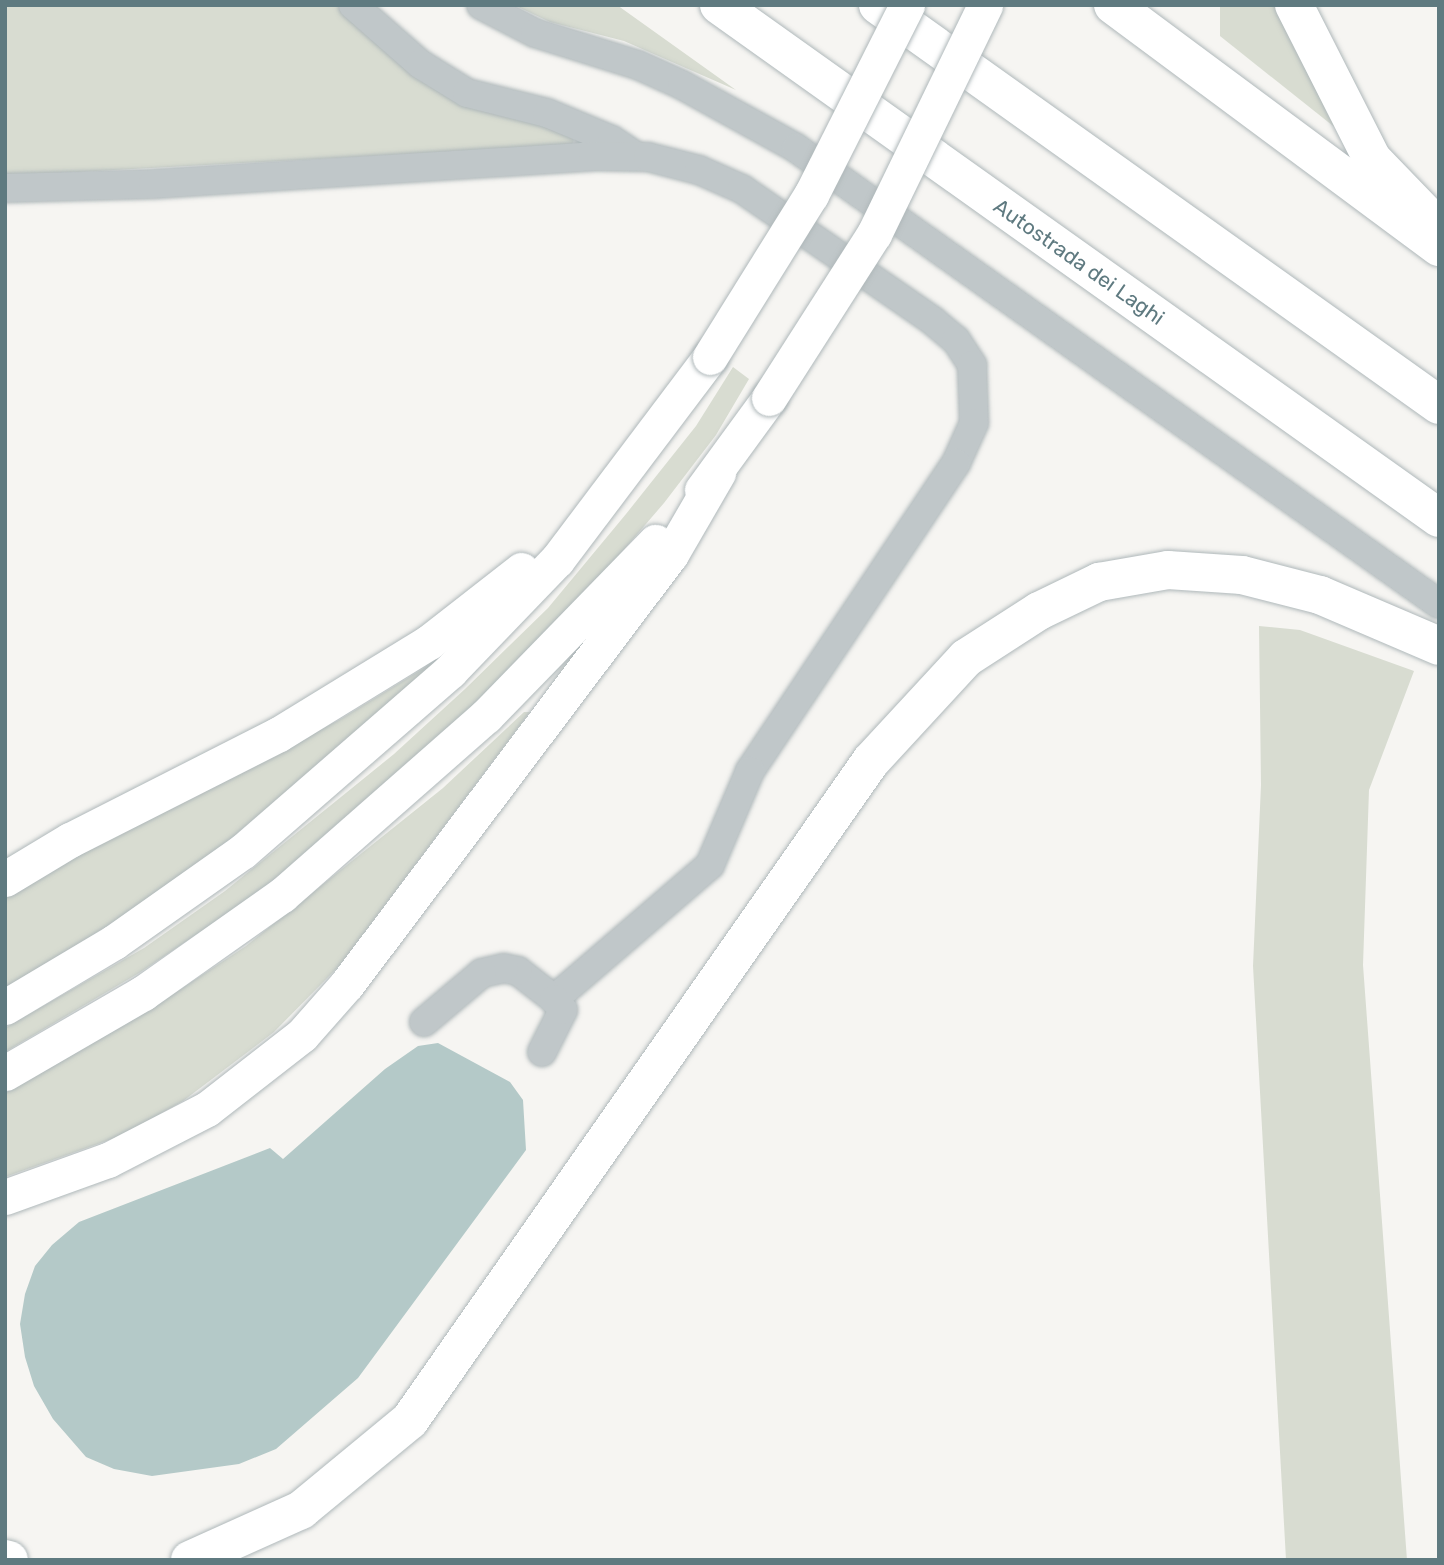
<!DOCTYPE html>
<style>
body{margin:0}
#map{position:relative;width:1444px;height:1565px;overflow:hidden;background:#f6f5f2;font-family:Rubik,sans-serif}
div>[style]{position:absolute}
.green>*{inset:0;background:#d8dcd1}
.water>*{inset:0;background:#b4c9c8}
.roads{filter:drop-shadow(0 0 2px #afb8ba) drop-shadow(0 0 2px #afb8ba)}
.minor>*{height:28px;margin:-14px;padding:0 14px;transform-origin:14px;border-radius:14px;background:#c0c7c9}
.major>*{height:35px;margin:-17.5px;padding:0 17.5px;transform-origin:17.5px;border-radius:17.5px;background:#fff}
.highway>*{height:38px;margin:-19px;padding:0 19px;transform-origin:19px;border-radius:19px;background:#fff}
.bridges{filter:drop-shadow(0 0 2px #afb8ba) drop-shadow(0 0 2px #afb8ba)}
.major-bridge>*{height:35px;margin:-17.5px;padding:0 17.5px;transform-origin:17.5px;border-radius:17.5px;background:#fff}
span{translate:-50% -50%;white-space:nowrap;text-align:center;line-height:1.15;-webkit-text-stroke:7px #fff;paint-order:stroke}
.street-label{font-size:21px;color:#5f7a80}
.frame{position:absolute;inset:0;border:7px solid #5f7a80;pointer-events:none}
</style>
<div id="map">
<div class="green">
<div style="clip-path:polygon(5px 5px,339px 5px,445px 90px,575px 128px,573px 145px,5px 176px)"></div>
<div style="clip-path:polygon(514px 5px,617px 5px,736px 90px,624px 41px,550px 22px)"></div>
<div style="clip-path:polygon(1220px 5px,1279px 5px,1362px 149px,1220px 36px)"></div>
<div style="clip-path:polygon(733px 367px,749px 379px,716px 435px,664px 503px,578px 603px,393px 786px,245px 902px,139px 973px,5px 1052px,5px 1028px,144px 948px,225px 891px,394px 754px,465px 689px,548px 608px,626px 514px,696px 426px)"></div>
<div style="clip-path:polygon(1259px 626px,1300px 630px,1414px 671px,1369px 790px,1363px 965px,1407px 1560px,1286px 1560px,1253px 966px,1261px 785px)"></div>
<div style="clip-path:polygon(442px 657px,182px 881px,5px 988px,5px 897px,89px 846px,339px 720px)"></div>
<div style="clip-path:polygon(524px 712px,530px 712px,340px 965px,274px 1032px,183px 1101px,123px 1135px,5px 1177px,5px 1093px,146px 1012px,246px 946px,443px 788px)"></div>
</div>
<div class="water">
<div style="clip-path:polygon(438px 1043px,510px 1082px,523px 1100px,526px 1150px,358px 1378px,276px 1449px,239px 1464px,152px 1476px,114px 1469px,86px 1457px,53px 1419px,34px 1386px,25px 1357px,20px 1324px,25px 1294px,35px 1266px,52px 1245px,79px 1222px,270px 1148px,283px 1159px,385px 1069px,418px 1046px)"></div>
</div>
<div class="roads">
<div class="minor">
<div style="left:353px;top:5px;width:89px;rotate:41.4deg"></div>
<div style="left:420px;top:64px;width:55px;rotate:31.7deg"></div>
<div style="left:467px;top:93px;width:82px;rotate:14deg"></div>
<div style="left:547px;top:113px;width:70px;rotate:22.6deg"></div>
<div style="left:612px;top:140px;width:29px;rotate:34deg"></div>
<div style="left:481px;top:5px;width:61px;rotate:27.4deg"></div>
<div style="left:535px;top:33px;width:108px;rotate:17.3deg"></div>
<div style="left:638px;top:65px;width:48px;rotate:24.4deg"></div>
<div style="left:682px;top:85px;width:130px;rotate:28.9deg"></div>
<div style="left:796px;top:148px;width:788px;rotate:35.34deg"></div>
<div style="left:5px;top:188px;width:148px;rotate:-1.5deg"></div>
<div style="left:153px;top:184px;width:441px;rotate:-3.6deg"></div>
<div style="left:593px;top:156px;width:55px;rotate:1deg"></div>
<div style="left:648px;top:157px;width:53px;rotate:14.3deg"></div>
<div style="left:699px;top:170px;width:47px;rotate:23.8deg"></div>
<div style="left:742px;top:189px;width:232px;rotate:34.6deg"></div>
<div style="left:933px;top:321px;width:30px;rotate:40deg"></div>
<div style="left:956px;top:340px;width:30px;rotate:57deg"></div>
<div style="left:972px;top:365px;width:58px;rotate:88deg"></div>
<div style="left:974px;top:423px;width:44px;rotate:114.2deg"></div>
<div style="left:956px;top:463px;width:371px;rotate:123.8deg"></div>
<div style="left:750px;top:771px;width:102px;rotate:113.1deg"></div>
<div style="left:710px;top:865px;width:206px;rotate:139.3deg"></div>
<div style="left:554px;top:999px;width:46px;rotate:-142.1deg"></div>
<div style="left:518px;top:971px;width:14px;rotate:-168deg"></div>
<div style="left:504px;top:968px;width:23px;rotate:167deg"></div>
<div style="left:482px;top:973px;width:76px;rotate:139.8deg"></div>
<div style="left:542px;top:1052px;width:47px;rotate:-63.4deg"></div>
<div style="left:563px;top:1010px;width:14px;rotate:-129deg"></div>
</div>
<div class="major">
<div style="left:702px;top:490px;width:114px;rotate:-53.9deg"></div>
<div style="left:5px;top:879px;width:76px;rotate:-31deg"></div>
<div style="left:70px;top:840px;width:234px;rotate:-26.9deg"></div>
<div style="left:279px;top:734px;width:176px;rotate:-31.5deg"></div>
<div style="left:429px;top:642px;width:117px;rotate:-38deg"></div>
<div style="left:5px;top:1007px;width:127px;rotate:-30.8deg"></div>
<div style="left:114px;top:942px;width:158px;rotate:-35.2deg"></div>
<div style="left:243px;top:851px;width:274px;rotate:-41deg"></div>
<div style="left:450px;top:671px;width:154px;rotate:-46.1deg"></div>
<div style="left:557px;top:560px;width:254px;rotate:-53deg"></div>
<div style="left:5px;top:1073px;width:160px;rotate:-30.1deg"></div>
<div style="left:143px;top:993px;width:170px;rotate:-35.2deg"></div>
<div style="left:282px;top:895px;width:271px;rotate:-41.3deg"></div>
<div style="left:486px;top:716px;width:243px;rotate:-45.8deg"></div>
<div style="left:5px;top:1197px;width:109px;rotate:-19.8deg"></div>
<div style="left:108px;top:1160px;width:111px;rotate:-27.3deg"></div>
<div style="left:207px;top:1109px;width:120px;rotate:-37.9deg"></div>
<div style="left:302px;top:1035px;width:68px;rotate:-48.6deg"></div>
<div style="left:347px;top:984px;width:538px;rotate:-53deg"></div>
<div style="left:671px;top:554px;width:94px;rotate:-59.9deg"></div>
</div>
<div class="highway">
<div style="left:719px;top:5px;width:884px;rotate:35.47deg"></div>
<div style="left:878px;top:5px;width:689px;rotate:35.49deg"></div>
<div style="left:1113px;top:5px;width:406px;rotate:36.6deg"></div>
<div style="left:1294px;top:5px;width:173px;rotate:63.1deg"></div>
<div style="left:1372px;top:159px;width:82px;rotate:46deg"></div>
<div style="left:5px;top:1559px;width:4px;rotate:14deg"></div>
<div style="left:190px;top:1560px;width:122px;rotate:-24.2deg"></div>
<div style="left:301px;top:1510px;width:141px;rotate:-39.5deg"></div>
<div style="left:410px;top:1420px;width:804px;rotate:-55.03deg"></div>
<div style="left:871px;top:761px;width:140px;rotate:-47.3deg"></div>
<div style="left:966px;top:658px;width:87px;rotate:-32.8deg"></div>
<div style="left:1039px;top:611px;width:67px;rotate:-25.8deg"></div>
<div style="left:1099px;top:582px;width:70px;rotate:-9.9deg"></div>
<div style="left:1168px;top:570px;width:74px;rotate:3.9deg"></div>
<div style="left:1242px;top:575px;width:81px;rotate:14.4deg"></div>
<div style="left:1320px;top:595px;width:129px;rotate:23.2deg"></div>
</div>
</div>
<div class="bridges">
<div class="major-bridge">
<div style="left:710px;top:357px;width:191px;rotate:-58.1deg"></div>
<div style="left:811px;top:195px;width:213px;rotate:-63.2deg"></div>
<div style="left:769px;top:398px;width:195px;rotate:-57.4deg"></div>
<div style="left:874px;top:234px;width:254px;rotate:-64.1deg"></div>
</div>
</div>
<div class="street-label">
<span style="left:1079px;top:262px;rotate:35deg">Autostrada dei Laghi</span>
</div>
<div class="frame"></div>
</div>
